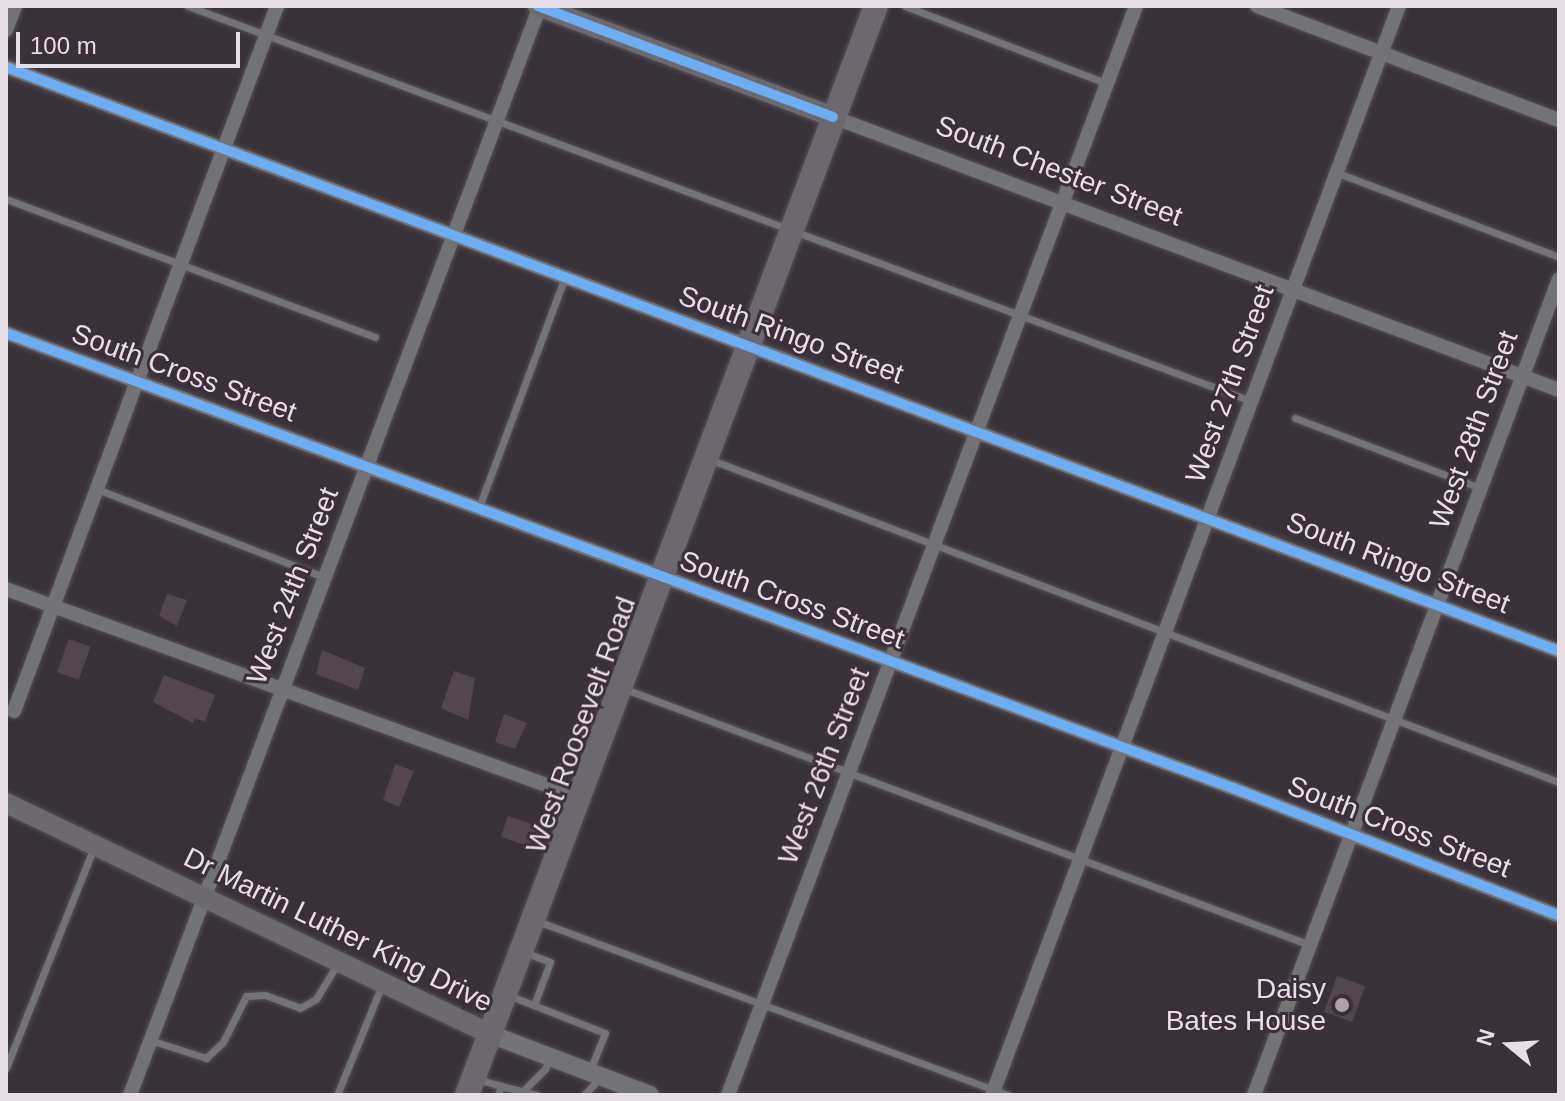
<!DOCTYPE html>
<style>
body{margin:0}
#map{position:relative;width:1565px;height:1101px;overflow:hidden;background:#3a3239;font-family:Helvetica,sans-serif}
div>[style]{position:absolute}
.building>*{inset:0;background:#53474d;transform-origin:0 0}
.roads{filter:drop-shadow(0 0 2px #554e54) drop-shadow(0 0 2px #554e54)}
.service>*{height:7px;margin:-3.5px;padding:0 3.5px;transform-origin:3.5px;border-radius:3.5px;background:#737275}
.minor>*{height:14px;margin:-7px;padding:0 7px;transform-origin:7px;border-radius:7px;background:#737275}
.tertiary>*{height:18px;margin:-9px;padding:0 9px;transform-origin:9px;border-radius:9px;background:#737275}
.secondary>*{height:20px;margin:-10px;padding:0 10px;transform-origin:10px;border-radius:10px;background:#6d6a6f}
.primary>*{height:24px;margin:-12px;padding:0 12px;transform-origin:12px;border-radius:12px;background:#6d686f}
.cycleway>*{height:10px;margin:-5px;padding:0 5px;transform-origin:5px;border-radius:5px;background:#6dadf4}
.dots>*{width:22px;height:22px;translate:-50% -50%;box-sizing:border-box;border:4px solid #3d2e3c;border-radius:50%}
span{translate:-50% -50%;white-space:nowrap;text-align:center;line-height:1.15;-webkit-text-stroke:6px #3d2e3c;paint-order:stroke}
.street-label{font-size:28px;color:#e8dee7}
.poi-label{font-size:28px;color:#e8dee7}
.right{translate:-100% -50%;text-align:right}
.frame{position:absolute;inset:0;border:8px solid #e8dee7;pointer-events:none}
.north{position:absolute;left:1469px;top:1005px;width:80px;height:80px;-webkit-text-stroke:6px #3d2e3c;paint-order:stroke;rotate:288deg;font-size:22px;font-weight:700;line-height:32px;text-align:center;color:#e8dee7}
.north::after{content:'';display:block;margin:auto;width:28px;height:36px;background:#e8dee7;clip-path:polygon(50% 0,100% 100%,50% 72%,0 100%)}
.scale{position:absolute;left:16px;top:32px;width:224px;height:36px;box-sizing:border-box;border:4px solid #e8dee7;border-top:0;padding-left:10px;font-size:24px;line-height:28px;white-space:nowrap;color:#e8dee7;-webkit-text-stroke:6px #3d2e3c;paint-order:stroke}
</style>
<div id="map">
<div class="building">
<div style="clip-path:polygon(167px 594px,187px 600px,177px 626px,159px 616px)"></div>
<div style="left:69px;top:639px;width:23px;height:35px;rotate:20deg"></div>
<div style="clip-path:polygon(322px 650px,365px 668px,358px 690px,316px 674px)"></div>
<div style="clip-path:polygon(454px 671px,475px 678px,468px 720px,441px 708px)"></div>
<div style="clip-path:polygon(164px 675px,215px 695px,205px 722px,195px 718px,193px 723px,153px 702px)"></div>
<div style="clip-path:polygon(504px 714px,527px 723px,515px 749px,495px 742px)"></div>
<div style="clip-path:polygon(395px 764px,414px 771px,399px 807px,383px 800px)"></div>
<div style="left:508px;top:816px;width:40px;height:22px;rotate:19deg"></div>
<div style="left:1337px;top:976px;width:30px;height:38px;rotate:20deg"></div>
</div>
<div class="roads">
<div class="service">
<div style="left:188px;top:6px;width:1134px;rotate:20.38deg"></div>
<div style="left:905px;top:6px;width:217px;rotate:21deg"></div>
<div style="left:1338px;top:173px;width:236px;rotate:20.8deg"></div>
<div style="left:6px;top:199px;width:394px;rotate:20.5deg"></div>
<div style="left:1295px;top:418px;width:198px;rotate:20.7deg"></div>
<div style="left:709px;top:459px;width:909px;rotate:20.81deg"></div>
<div style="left:97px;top:489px;width:243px;rotate:21.2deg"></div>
<div style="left:479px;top:507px;width:246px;rotate:-69.5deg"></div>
<div style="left:625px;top:689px;width:731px;rotate:20.49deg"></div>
<div style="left:537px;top:921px;width:502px;rotate:20.28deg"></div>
<div style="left:524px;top:952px;width:28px;rotate:21deg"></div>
<div style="left:550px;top:962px;width:46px;rotate:110.4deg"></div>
<div style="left:508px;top:995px;width:104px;rotate:21.4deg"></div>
<div style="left:605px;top:1033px;width:40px;rotate:112deg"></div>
<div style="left:150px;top:1040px;width:59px;rotate:17.8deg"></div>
<div style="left:206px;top:1058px;width:23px;rotate:-43deg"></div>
<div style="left:223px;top:1042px;width:51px;rotate:-63.4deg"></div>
<div style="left:246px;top:996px;width:19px;rotate:-3deg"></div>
<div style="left:265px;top:995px;width:37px;rotate:20deg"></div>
<div style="left:300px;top:1008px;width:18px;rotate:-29deg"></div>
<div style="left:316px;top:999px;width:42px;rotate:-58.6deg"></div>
<div style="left:6px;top:1068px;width:238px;rotate:-68.3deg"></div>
<div style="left:477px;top:1079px;width:25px;rotate:16deg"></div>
<div style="left:520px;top:1094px;width:35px;rotate:-45deg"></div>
<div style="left:545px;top:1069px;width:13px;rotate:-67deg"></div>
<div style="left:337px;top:1095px;width:119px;rotate:-67.8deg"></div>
<div style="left:498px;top:1095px;width:9px;rotate:-72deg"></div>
<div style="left:501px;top:1086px;width:37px;rotate:14deg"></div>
<div style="left:584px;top:1095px;width:26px;rotate:-47deg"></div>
</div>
<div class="minor">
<div style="left:1257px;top:6px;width:323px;rotate:20.7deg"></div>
<div style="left:6px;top:30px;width:26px;rotate:-69deg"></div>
<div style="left:6px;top:67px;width:1659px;rotate:20.61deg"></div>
<div style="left:833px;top:117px;width:776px;rotate:20.61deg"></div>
<div style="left:6px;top:333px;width:1309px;rotate:20.35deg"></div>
<div style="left:1233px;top:788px;width:350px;rotate:21.4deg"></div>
<div style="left:6px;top:589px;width:610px;rotate:19.95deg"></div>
<div style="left:14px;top:711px;width:752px;rotate:-69.54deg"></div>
<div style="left:130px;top:1095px;width:1164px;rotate:-69.37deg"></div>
<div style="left:728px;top:1095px;width:1163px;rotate:-69.46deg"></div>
<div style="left:992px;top:1095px;width:1163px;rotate:-69.51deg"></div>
<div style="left:1254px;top:1095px;width:871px;rotate:-69.51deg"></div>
</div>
<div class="tertiary">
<div style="left:490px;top:1034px;width:171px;rotate:20.9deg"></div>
</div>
<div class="secondary">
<div style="left:538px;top:6px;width:315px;rotate:20.6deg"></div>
<div style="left:6px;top:803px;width:536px;rotate:25.51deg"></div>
</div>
<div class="primary">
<div style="left:467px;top:1095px;width:1163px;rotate:-69.42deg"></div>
</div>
</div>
<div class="cycleway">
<div style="left:538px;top:6px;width:315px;rotate:20.6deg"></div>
<div style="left:6px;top:67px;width:1659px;rotate:20.61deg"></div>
<div style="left:6px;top:333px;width:1309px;rotate:20.35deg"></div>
<div style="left:1233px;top:788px;width:350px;rotate:21.4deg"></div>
</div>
<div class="dots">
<div style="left:1342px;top:1005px;background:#aba2aa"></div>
</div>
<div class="street-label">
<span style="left:1059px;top:171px;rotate:21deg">South Chester Street</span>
<span style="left:791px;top:335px;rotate:20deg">South Ringo Street</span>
<span style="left:184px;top:373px;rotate:20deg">South Cross Street</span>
<span style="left:1230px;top:384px;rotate:-70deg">West 27th Street</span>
<span style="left:1474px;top:430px;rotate:-70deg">West 28th Street</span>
<span style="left:1398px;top:563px;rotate:21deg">South Ringo Street</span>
<span style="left:293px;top:586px;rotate:-69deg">West 24th Street</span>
<span style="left:792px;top:600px;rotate:20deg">South Cross Street</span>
<span style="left:581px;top:725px;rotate:-70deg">West Roosevelt Road</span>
<span style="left:824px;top:766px;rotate:-69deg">West 26th Street</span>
<span style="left:1399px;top:827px;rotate:21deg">South Cross Street</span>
<span style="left:338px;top:930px;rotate:26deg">Dr Martin Luther King Drive</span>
</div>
<div class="poi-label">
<span class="right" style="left:1326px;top:1005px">Daisy<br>Bates House</span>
</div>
<div class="frame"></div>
<div class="north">N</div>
<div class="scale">100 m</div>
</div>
